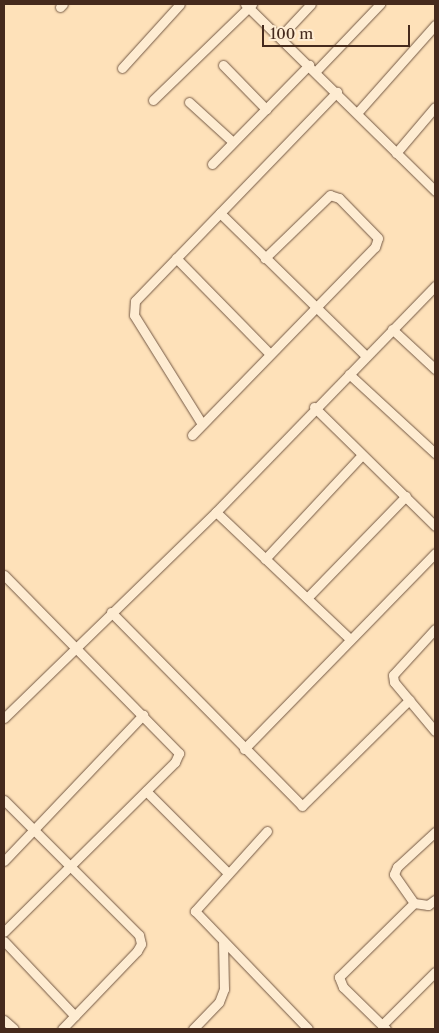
<!DOCTYPE html>
<style>
body{margin:0}
#map{position:relative;width:439px;height:1033px;overflow:hidden;background:#fee1b9;font-family:"Libre Caslon Text",serif}
div>[style]{position:absolute}
.roads{filter:drop-shadow(0 0 1px #735844) drop-shadow(0 0 1px #735844)}
.minor>*{height:9px;margin:-4.5px;padding:0 4.5px;transform-origin:4.5px;border-radius:4.5px;background:#feecd2}
span{translate:-50% -50%;white-space:nowrap;text-align:center;line-height:1.15;-webkit-text-stroke:4px #feecd2;paint-order:stroke}
.frame{position:absolute;inset:0;border:5px solid #452a1d;pointer-events:none}
.scale{position:absolute;left:262px;top:25px;width:148px;height:22px;box-sizing:border-box;border:2px solid #452a1d;border-top:0;padding-left:6px;font-size:15px;line-height:18px;white-space:nowrap;color:#452a1d;-webkit-text-stroke:4px #feecd2;paint-order:stroke}
</style>
<div id="map">
<div class="roads">
<div class="minor">
<div style="left:245px;top:4px;width:267px;rotate:44.5deg"></div>
<div style="left:60px;top:7px;width:4px;rotate:-45deg"></div>
<div style="left:280px;top:37px;width:45px;rotate:-46.8deg"></div>
<div style="left:223px;top:65px;width:62px;rotate:45.7deg"></div>
<div style="left:122px;top:68px;width:86px;rotate:-47.8deg"></div>
<div style="left:316px;top:71px;width:93px;rotate:-46.3deg"></div>
<div style="left:153px;top:100px;width:138px;rotate:-44.1deg"></div>
<div style="left:189px;top:102px;width:59px;rotate:42.3deg"></div>
<div style="left:357px;top:113px;width:118px;rotate:-48.4deg"></div>
<div style="left:396px;top:153px;width:60px;rotate:-49.7deg"></div>
<div style="left:212px;top:164px;width:139px;rotate:-45.6deg"></div>
<div style="left:220px;top:213px;width:204px;rotate:44.4deg"></div>
<div style="left:176px;top:258px;width:134px;rotate:45.6deg"></div>
<div style="left:392px;top:329px;width:59px;rotate:42.9deg"></div>
<div style="left:349px;top:374px;width:117px;rotate:42.6deg"></div>
<div style="left:314px;top:407px;width:170px;rotate:44.5deg"></div>
<div style="left:202px;top:424px;width:128px;rotate:-122deg"></div>
<div style="left:134px;top:315px;width:14px;rotate:-86deg"></div>
<div style="left:135px;top:301px;width:291px;rotate:-46deg"></div>
<div style="left:192px;top:435px;width:262px;rotate:-45.8deg"></div>
<div style="left:375px;top:247px;width:9px;rotate:-72deg"></div>
<div style="left:378px;top:238px;width:56px;rotate:-134.3deg"></div>
<div style="left:339px;top:198px;width:9px;rotate:-162deg"></div>
<div style="left:330px;top:195px;width:91px;rotate:135.9deg"></div>
<div style="left:216px;top:512px;width:185px;rotate:43.5deg"></div>
<div style="left:265px;top:559px;width:142px;rotate:-47deg"></div>
<div style="left:4px;top:575px;width:250px;rotate:45.5deg"></div>
<div style="left:179px;top:753px;width:10px;rotate:114deg"></div>
<div style="left:175px;top:762px;width:241px;rotate:135.2deg"></div>
<div style="left:307px;top:598px;width:142px;rotate:-45.9deg"></div>
<div style="left:111px;top:612px;width:272px;rotate:45.4deg"></div>
<div style="left:302px;top:806px;width:151px;rotate:-44.7deg"></div>
<div style="left:435px;top:629px;width:62px;rotate:132.4deg"></div>
<div style="left:393px;top:675px;width:7px;rotate:82deg"></div>
<div style="left:394px;top:682px;width:64px;rotate:50.1deg"></div>
<div style="left:4px;top:718px;width:296px;rotate:-44.2deg"></div>
<div style="left:216px;top:512px;width:315px;rotate:-45.9deg"></div>
<div style="left:244px;top:749px;width:274px;rotate:-45.7deg"></div>
<div style="left:146px;top:791px;width:116px;rotate:45deg"></div>
<div style="left:4px;top:800px;width:191px;rotate:45deg"></div>
<div style="left:139px;top:935px;width:9px;rotate:77deg"></div>
<div style="left:141px;top:944px;width:8px;rotate:120deg"></div>
<div style="left:137px;top:951px;width:108px;rotate:133.9deg"></div>
<div style="left:267px;top:831px;width:108px;rotate:132deg"></div>
<div style="left:195px;top:911px;width:163px;rotate:46.2deg"></div>
<div style="left:4px;top:861px;width:202px;rotate:-46.4deg"></div>
<div style="left:414px;top:903px;width:14px;rotate:8deg"></div>
<div style="left:428px;top:905px;width:9px;rotate:-36deg"></div>
<div style="left:4px;top:941px;width:103px;rotate:46.6deg"></div>
<div style="left:4px;top:1020px;width:13px;rotate:42deg"></div>
<div style="left:382px;top:1025px;width:75px;rotate:-45deg"></div>
<div style="left:193px;top:1029px;width:37px;rotate:-46deg"></div>
<div style="left:219px;top:1002px;width:14px;rotate:-69deg"></div>
<div style="left:224px;top:989px;width:46px;rotate:-91.2deg"></div>
<div style="left:386px;top:1029px;width:60px;rotate:-135.7deg"></div>
<div style="left:343px;top:987px;width:11px;rotate:-112deg"></div>
<div style="left:339px;top:977px;width:105px;rotate:-44.6deg"></div>
<div style="left:414px;top:903px;width:35px;rotate:-125deg"></div>
<div style="left:394px;top:874px;width:8px;rotate:-67deg"></div>
<div style="left:397px;top:867px;width:52px;rotate:-42.6deg"></div>
</div>
</div>
<div class="frame"></div>
<div class="scale">100 m</div>
</div>
